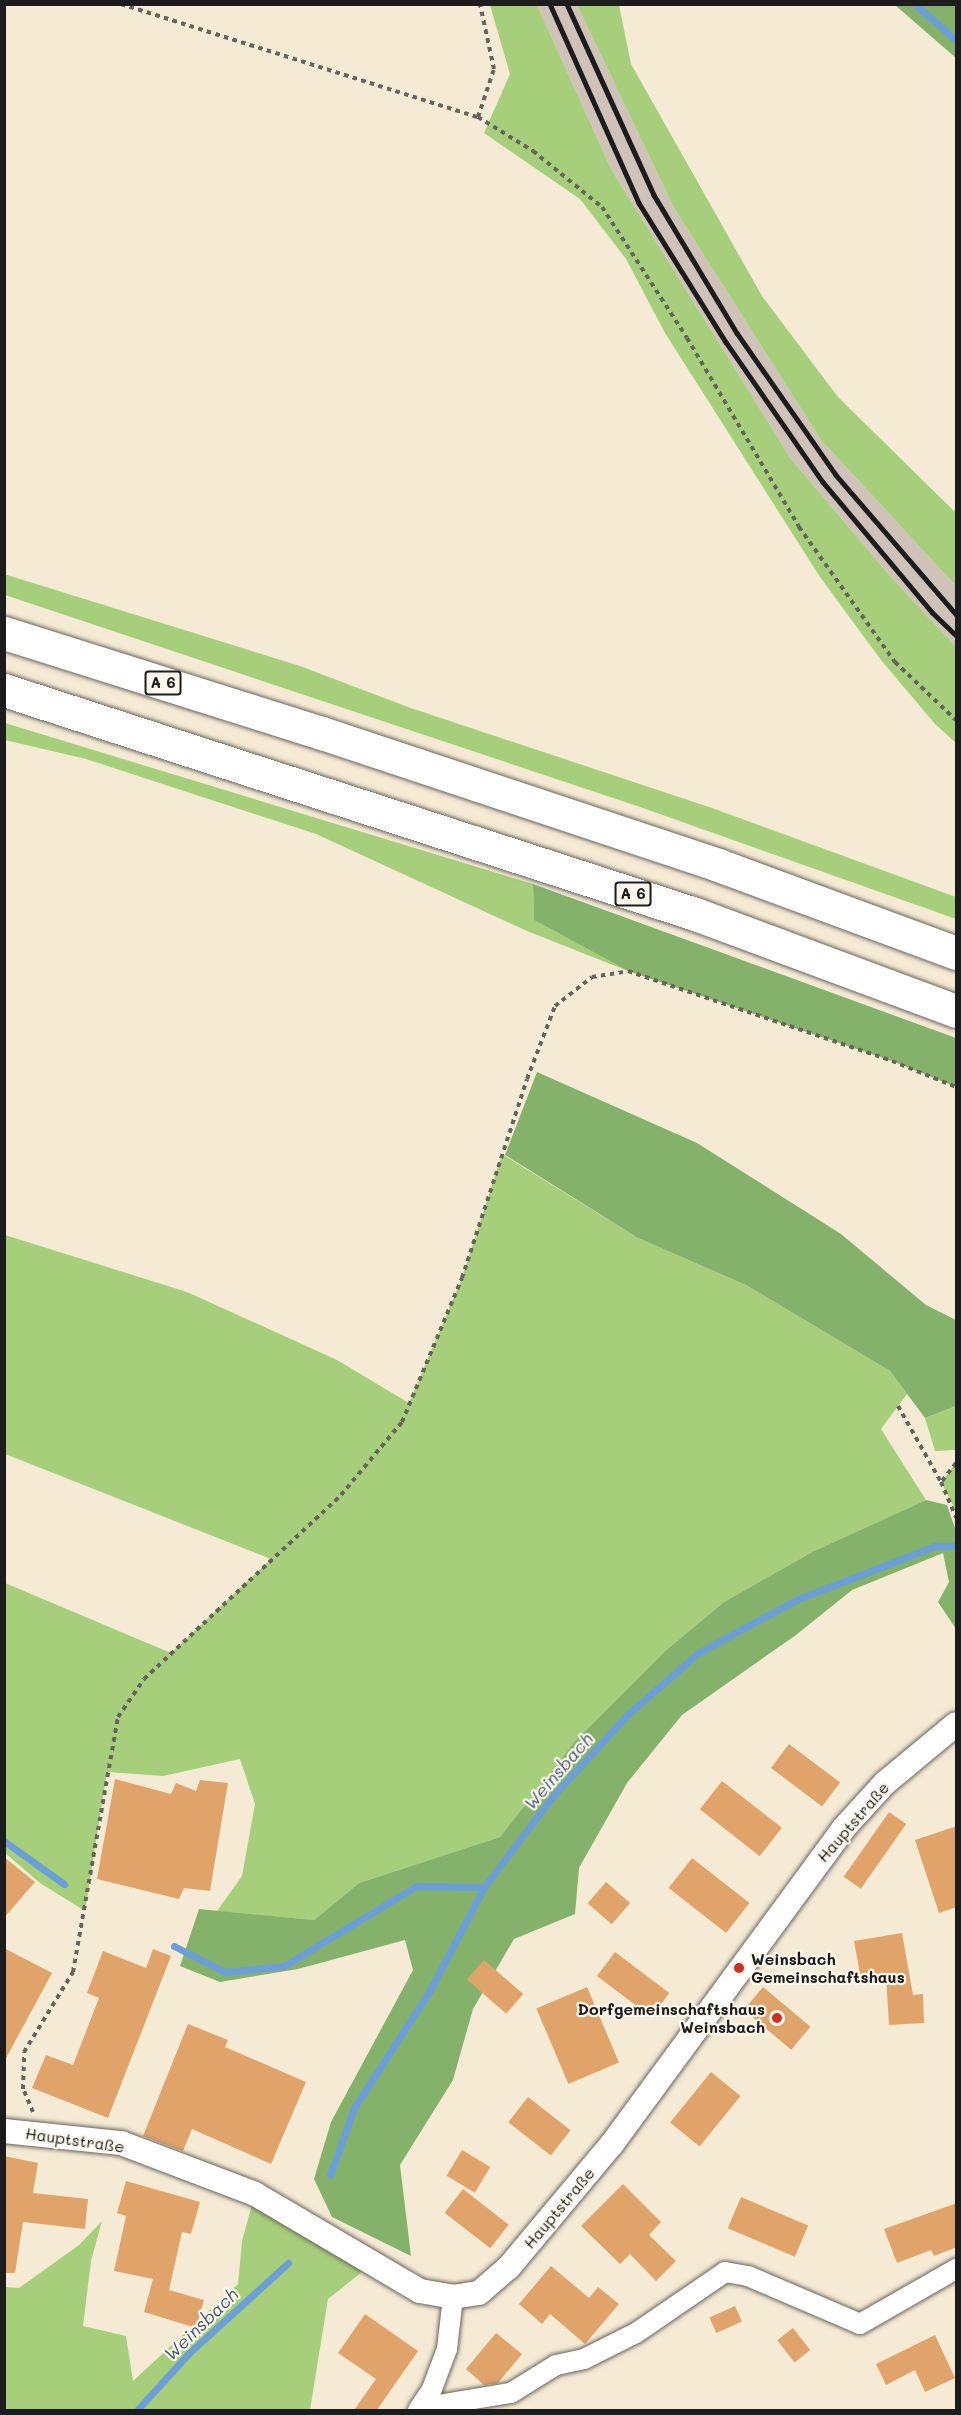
<!DOCTYPE html>
<meta charset="utf-8">
<style>
body{margin:0}
#map{position:relative;width:961px;height:2415px;overflow:hidden;background:#f5ebd5;font-family:Mali,sans-serif}
div>[style]{position:absolute}
.industrial>*{inset:0;background:#cec2b9}
.green>*{inset:0;background:#a6cf7b}
.forest>*{inset:0;background:#84b26b}
.stream>*{height:7px;margin:-3.5px;padding:0 3.5px;transform-origin:3.5px;border-radius:3.5px;background:#6c9ed7}
.building>*{inset:0;background:#e0a46a;transform-origin:0 0}
.path>*{height:4px;margin-top:-2px;transform-origin:0;background:repeating-linear-gradient(90deg,#68645d 0 4.5px,transparent 0 9px)}
.roads{filter:drop-shadow(0 0 2px #68645d) drop-shadow(0 0 2px #68645d)}
.minor>*{height:20px;margin:-10px;padding:0 10px;transform-origin:10px;border-radius:10px;background:#fff}
.tertiary>*{height:24px;margin:-12px;padding:0 12px;transform-origin:12px;border-radius:12px;background:#fff}
.motorway>*{height:33px;margin:-16.5px;padding:0 16.5px;transform-origin:16.5px;border-radius:16.5px;background:#fff}
.rail>*{height:4.5px;margin:-2.25px;padding:0 2.25px;transform-origin:2.25px;border-radius:2.25px;background:#1c1c1c}
.dots>*{width:16px;height:16px;translate:-50% -50%;box-sizing:border-box;border:3px solid #fbf7ec;border-radius:50%}
span{translate:-50% -50%;white-space:nowrap;text-align:center;line-height:1.15;-webkit-text-stroke:4.5px #fbf7ec;paint-order:stroke}
.shield-label span{padding:2px 4px;background:#fbf7ec;border:2px solid;border-radius:4px;-webkit-text-stroke-width:0}
.shield-label{font-size:15px;color:#1c1c1c;font-weight:700}
.street-label{font-size:16px;color:#1c1c1c}
.poi-label{font-size:16px;color:#1c1c1c;font-weight:700}
.left{translate:0 -50%;text-align:left}
.right{translate:-100% -50%;text-align:right}
.water-label{font-size:18px;color:#405670;font-style:italic}
.frame{position:absolute;inset:0;border:6px solid #1c1c1c;pointer-events:none}
</style>
<div id="map">
<div class="industrial">
<div style="clip-path:polygon(537px 5px,577px 5px,674px 208px,821px 440px,956px 586px,956px 647px,891px 577px,791px 459px,611px 169px)"></div>
</div>
<div class="green">
<div style="clip-path:polygon(490px 5px,537px 5px,611px 169px,791px 459px,891px 577px,956px 647px,956px 743px,935px 724px,881px 660px,820px 577px,665px 333px,626px 259px,580px 199px,484px 133px,510px 74px)"></div>
<div style="clip-path:polygon(577px 5px,619px 5px,631px 64px,762px 296px,838px 397px,954px 511px,956px 507px,956px 586px,821px 440px,674px 208px)"></div>
<div style="clip-path:polygon(4px 574px,300px 666px,408px 707px,715px 809px,956px 897px,956px 919px,640px 807px,5px 595px)"></div>
<div style="clip-path:polygon(5px 723px,533px 884px,534px 920px,628px 971px,527px 931px,316px 834px,86px 759px,5px 740px)"></div>
<div style="clip-path:polygon(502px 1154px,638px 1238px,746px 1285px,890px 1371px,907px 1394px,881px 1429px,926px 1500px,814px 1551px,724px 1602px,664px 1652px,576px 1740px,500px 1837px,359px 1883px,314px 1920px,217px 1911px,242px 1876px,255px 1804px,240px 1759px,163px 1776px,107px 1772px,85px 1911px,40px 1883px,5px 1853px,5px 1583px,171px 1653px,271px 1559px,5px 1454px,5px 1235px,187px 1292px,337px 1360px,409px 1403px,462px 1278px)"></div>
<div style="clip-path:polygon(956px 1406px,956px 1450px,935px 1451px,925px 1418px)"></div>
<div style="clip-path:polygon(956px 1463px,956px 1511px,941px 1482px)"></div>
<div style="clip-path:polygon(255px 2194px,372px 2264px,328px 2299px,310px 2410px,5px 2410px,5px 2287px,19px 2288px,79px 2245px,102px 2221px,91px 2261px,83px 2326px,126px 2336px,133px 2381px,238px 2284px,242px 2241px)"></div>
</div>
<div class="forest">
<div style="clip-path:polygon(895px 5px,956px 5px,956px 58px,926px 32px)"></div>
<div style="clip-path:polygon(533px 884px,956px 1038px,956px 1087px,892px 1061px,628px 971px,534px 920px)"></div>
<div style="clip-path:polygon(537px 1072px,697px 1143px,841px 1234px,926px 1305px,956px 1320px,956px 1406px,925px 1418px,890px 1371px,746px 1285px,638px 1238px,505px 1155px)"></div>
<div style="clip-path:polygon(926px 1500px,947px 1505px,956px 1531px,956px 1629px,938px 1602px,949px 1582px,943px 1553px,852px 1590px,796px 1635px,682px 1715px,627px 1783px,579px 1868px,575px 1914px,514px 1939px,473px 2009px,453px 2080px,400px 2165px,411px 2256px,332px 2217px,314px 2179px,331px 2122px,413px 1970px,405px 1940px,298px 1969px,220px 1982px,180px 1966px,199px 1909px,314px 1920px,359px 1883px,500px 1837px,576px 1740px,664px 1652px,724px 1602px,814px 1551px)"></div>
</div>
<div class="stream">
<div style="left:915px;top:4px;width:55px;rotate:41.3deg"></div>
<div style="left:4px;top:1841px;width:74px;rotate:35.6deg"></div>
<div style="left:174px;top:1946px;width:57px;rotate:27deg"></div>
<div style="left:225px;top:1972px;width:59px;rotate:-5.8deg"></div>
<div style="left:284px;top:1966px;width:154px;rotate:-31.2deg"></div>
<div style="left:416px;top:1886px;width:68px;rotate:0.8deg"></div>
<div style="left:330px;top:2175px;width:71px;rotate:-70.3deg"></div>
<div style="left:354px;top:2108px;width:140px;rotate:-57.2deg"></div>
<div style="left:430px;top:1990px;width:116px;rotate:-62.3deg"></div>
<div style="left:484px;top:1887px;width:113px;rotate:-52.9deg"></div>
<div style="left:552px;top:1797px;width:110px;rotate:-47.6deg"></div>
<div style="left:626px;top:1716px;width:96px;rotate:-41.2deg"></div>
<div style="left:698px;top:1653px;width:114px;rotate:-28.4deg"></div>
<div style="left:798px;top:1599px;width:147px;rotate:-21.1deg"></div>
<div style="left:935px;top:1546px;width:21px"></div>
<div style="left:137px;top:2410px;width:77px;rotate:-47.6deg"></div>
<div style="left:189px;top:2353px;width:134px;rotate:-42.3deg"></div>
</div>
<div class="building">
<div style="left:789px;top:1744px;width:64px;height:30px;rotate:37deg"></div>
<div style="clip-path:polygon(115px 1779px,171px 1794px,176px 1783px,196px 1791px,200px 1780px,228px 1783px,210px 1891px,184px 1888px,179px 1899px,97px 1879px)"></div>
<div style="left:722px;top:1781px;width:76px;height:36px;rotate:38deg"></div>
<div style="left:889px;top:1812px;width:21px;height:79px;rotate:35deg"></div>
<div style="clip-path:polygon(957px 1826px,957px 1907px,939px 1913px,915px 1840px)"></div>
<div style="clip-path:polygon(4px 1857px,35px 1882px,4px 1918px)"></div>
<div style="left:692px;top:1858px;width:73px;height:38px;rotate:38deg"></div>
<div style="left:606px;top:1882px;width:32px;height:28px;rotate:41deg"></div>
<div style="clip-path:polygon(902px 1933px,913px 1995px,923px 1994px,924px 2023px,889px 2025px,886px 1976px,861px 1980px,854px 1941px)"></div>
<div style="clip-path:polygon(4px 1948px,52px 1973px,4px 2062px)"></div>
<div style="clip-path:polygon(153px 1949px,171px 1956px,108px 2118px,32px 2088px,46px 2055px,73px 2065px,99px 1998px,87px 1993px,103px 1951px,146px 1968px)"></div>
<div style="left:615px;top:1952px;width:68px;height:30px;rotate:37deg"></div>
<div style="left:484px;top:1960px;width:52px;height:26px;rotate:41deg"></div>
<div style="left:587px;top:1987px;width:82px;height:55px;rotate:67deg"></div>
<div style="left:763px;top:1987px;width:62px;height:30px;rotate:40deg"></div>
<div style="clip-path:polygon(188px 2024px,228px 2040px,225px 2047px,306px 2082px,271px 2164px,192px 2129px,183px 2151px,143px 2136px)"></div>
<div style="left:711px;top:2072px;width:38px;height:65px;rotate:39deg"></div>
<div style="left:528px;top:2097px;width:54px;height:32px;rotate:38deg"></div>
<div style="left:462px;top:2150px;width:33px;height:30px;rotate:31deg"></div>
<div style="clip-path:polygon(4px 2156px,38px 2163px,33px 2193px,88px 2199px,85px 2229px,23px 2222px,15px 2273px,4px 2273px)"></div>
<div style="clip-path:polygon(126px 2181px,200px 2202px,191px 2234px,182px 2232px,169px 2290px,204px 2300px,196px 2328px,144px 2312px,153px 2279px,114px 2271px,126px 2216px,117px 2213px)"></div>
<div style="clip-path:polygon(623px 2184px,661px 2222px,649px 2235px,676px 2261px,656px 2281px,630px 2254px,620px 2264px,581px 2226px)"></div>
<div style="left:463px;top:2189px;width:58px;height:30px;rotate:38deg"></div>
<div style="left:741px;top:2197px;width:73px;height:34px;rotate:23deg"></div>
<div style="clip-path:polygon(957px 2203px,957px 2247px,934px 2256px,931px 2250px,897px 2263px,884px 2229px)"></div>
<div style="clip-path:polygon(551px 2266px,589px 2298px,598px 2287px,619px 2304px,585px 2344px,550px 2314px,542px 2324px,519px 2304px)"></div>
<div style="left:735px;top:2306px;width:17px;height:28px;rotate:66deg"></div>
<div style="clip-path:polygon(365px 2314px,418px 2351px,377px 2410px,354px 2410px,376px 2379px,338px 2353px)"></div>
<div style="left:793px;top:2328px;width:28px;height:20px;rotate:52deg"></div>
<div style="clip-path:polygon(496px 2333px,522px 2354px,498px 2383px,484px 2385px,466px 2369px)"></div>
<div style="clip-path:polygon(935px 2335px,955px 2378px,925px 2392px,915px 2370px,886px 2385px,876px 2364px)"></div>
</div>
<div class="path">
<div style="left:121px;top:4px;width:374px;rotate:17.6deg"></div>
<div style="left:478px;top:117px;width:65px;rotate:31.7deg"></div>
<div style="left:533px;top:151px;width:89px;rotate:39.1deg"></div>
<div style="left:602px;top:207px;width:156px;rotate:57deg"></div>
<div style="left:687px;top:338px;width:220px;rotate:59.3deg"></div>
<div style="left:799px;top:527px;width:166px;rotate:54.6deg"></div>
<div style="left:895px;top:662px;width:84px;rotate:43.6deg"></div>
<div style="left:478px;top:117px;width:51px;rotate:-71.6deg"></div>
<div style="left:494px;top:69px;width:66px;rotate:-102.2deg"></div>
<div style="left:898px;top:1406px;width:87px;rotate:60.5deg"></div>
<div style="left:956px;top:1463px;width:24px;rotate:128deg"></div>
<div style="left:941px;top:1482px;width:39px;rotate:67deg"></div>
<div style="left:33px;top:2112px;width:25px;rotate:-113deg"></div>
<div style="left:23px;top:2089px;width:37px;rotate:-88deg"></div>
<div style="left:24px;top:2052px;width:94px;rotate:-58.5deg"></div>
<div style="left:73px;top:1972px;width:259px;rotate:-80deg"></div>
<div style="left:118px;top:1717px;width:46px;rotate:-55.6deg"></div>
<div style="left:144px;top:1679px;width:270px;rotate:-43deg"></div>
<div style="left:341px;top:1495px;width:95px;rotate:-50.1deg"></div>
<div style="left:402px;top:1422px;width:156px;rotate:-67.4deg"></div>
<div style="left:462px;top:1278px;width:209px;rotate:-71.9deg"></div>
<div style="left:527px;top:1079px;width:78px;rotate:-69deg"></div>
<div style="left:555px;top:1006px;width:47px;rotate:-38.1deg"></div>
<div style="left:592px;top:977px;width:36px;rotate:-9deg"></div>
<div style="left:628px;top:971px;width:279px;rotate:18.8deg"></div>
<div style="left:892px;top:1061px;width:69px;rotate:22.1deg"></div>
</div>
<div class="roads">
<div class="minor">
<div style="left:420px;top:2408px;width:92px;rotate:-9.4deg"></div>
<div style="left:511px;top:2393px;width:53px;rotate:-31.9deg"></div>
<div style="left:556px;top:2365px;width:29px;rotate:-12deg"></div>
<div style="left:584px;top:2359px;width:58px;rotate:-26.6deg"></div>
<div style="left:636px;top:2333px;width:108px;rotate:-34.4deg"></div>
<div style="left:725px;top:2272px;width:23px;rotate:10deg"></div>
<div style="left:748px;top:2276px;width:122px;rotate:23.2deg"></div>
<div style="left:860px;top:2324px;width:111px;rotate:-29.8deg"></div>
<div style="left:418px;top:2410px;width:25px;rotate:-56deg"></div>
<div style="left:432px;top:2389px;width:43px;rotate:-69.4deg"></div>
<div style="left:447px;top:2349px;width:52px;rotate:-83.4deg"></div>
</div>
<div class="tertiary">
<div style="left:4px;top:2131px;width:118px;rotate:5.9deg"></div>
<div style="left:121px;top:2143px;width:143px;rotate:20.8deg"></div>
<div style="left:255px;top:2194px;width:191px;rotate:30.5deg"></div>
<div style="left:420px;top:2291px;width:34px;rotate:10deg"></div>
<div style="left:453px;top:2297px;width:26px;rotate:-9deg"></div>
<div style="left:479px;top:2293px;width:40px;rotate:-41deg"></div>
<div style="left:509px;top:2267px;width:160px;rotate:-50.1deg"></div>
<div style="left:612px;top:2144px;width:391px;rotate:-53.7deg"></div>
<div style="left:843px;top:1829px;width:62px;rotate:-47.6deg"></div>
<div style="left:885px;top:1783px;width:92px;rotate:-39.7deg"></div>
</div>
<div class="motorway">
<div style="left:4px;top:633px;width:333px;rotate:17.5deg"></div>
<div style="left:322px;top:733px;width:417px;rotate:18.4deg"></div>
<div style="left:718px;top:865px;width:254px;rotate:20.3deg"></div>
<div style="left:4px;top:690px;width:730px;rotate:17.96deg"></div>
<div style="left:698px;top:915px;width:275px;rotate:20.4deg"></div>
</div>
</div>
<div class="rail">
<div style="left:550px;top:4px;width:218px;rotate:65.9deg"></div>
<div style="left:639px;top:203px;width:164px;rotate:58deg"></div>
<div style="left:726px;top:342px;width:170px;rotate:55.3deg"></div>
<div style="left:823px;top:482px;width:170px;rotate:50deg"></div>
<div style="left:932px;top:612px;width:33px;rotate:44deg"></div>
<div style="left:567px;top:4px;width:210px;rotate:65.5deg"></div>
<div style="left:654px;top:195px;width:161px;rotate:59deg"></div>
<div style="left:737px;top:333px;width:173px;rotate:55.1deg"></div>
<div style="left:836px;top:475px;width:184px;rotate:49.2deg"></div>
</div>
<div class="dots">
<div style="left:739px;top:1968px;background:#c8321e"></div>
<div style="left:777px;top:2018px;background:#c8321e"></div>
</div>
<div class="shield-label">
<span style="left:163px;top:683px">A 6</span>
<span style="left:633px;top:894px">A 6</span>
</div>
<div class="street-label">
<span style="left:853px;top:1822px;rotate:-49deg">Hauptstraße</span>
<span style="left:75px;top:2140px;rotate:8deg">Hauptstraße</span>
<span style="left:559px;top:2208px;rotate:-50deg">Hauptstraße</span>
</div>
<div class="poi-label">
<span class="left" style="left:751px;top:1968px">Weinsbach<br>Gemeinschaftshaus</span>
<span class="right" style="left:765px;top:2018px">Dorfgemeinschaftshaus<br>Weinsbach</span>
</div>
<div class="water-label">
<span style="left:558px;top:1771px;rotate:-49deg">Weinsbach</span>
<span style="left:201px;top:2324px;rotate:-44deg">Weinsbach</span>
</div>
<div class="frame"></div>
</div>
